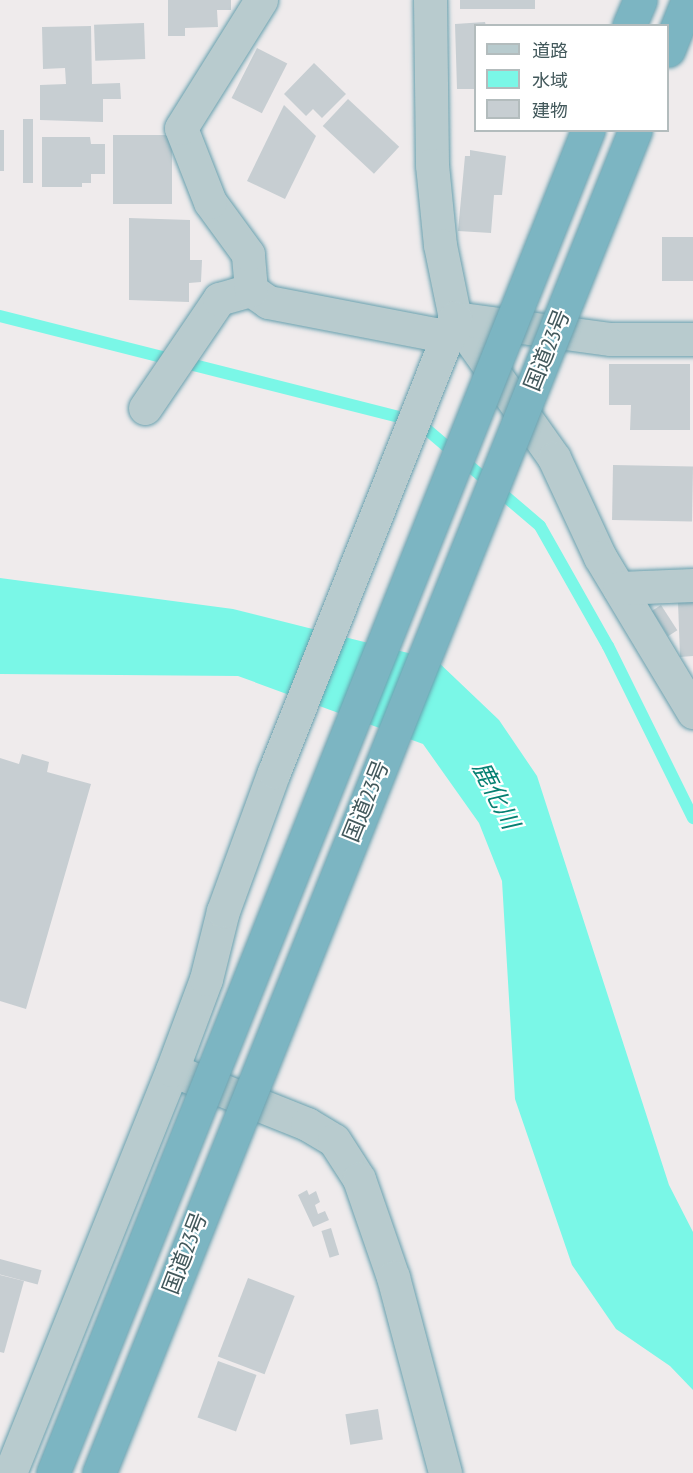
<!DOCTYPE html>
<meta charset="utf-8">
<style>
body{margin:0}
#map{position:relative;width:693px;height:1473px;overflow:hidden;background:#efebec;font-family:"PT Sans Narrow","Noto Sans JP",sans-serif}
div>[style]{position:absolute}
.water>*{inset:0;background:#7af7e7}
.stream>*{height:12px;margin:-6px;padding:0 6px;transform-origin:6px;border-radius:6px;background:#7af7e7}
.building>*{inset:0;background:#c7ced2;transform-origin:0 0}
.roads{filter:drop-shadow(0 0 2px #68a0ae) drop-shadow(0 0 2px #68a0ae)}
.street>*{height:33px;margin:-16.5px;padding:0 16.5px;transform-origin:16.5px;border-radius:16.5px;background:#b8cbce}
.highway>*{height:33px;margin:-16.5px;padding:0 16.5px;transform-origin:16.5px;border-radius:16.5px;background:#7cb5c2}
.bridges{filter:drop-shadow(0 0 2px #68a0ae) drop-shadow(0 0 2px #68a0ae)}
.highway-bridge>*{height:33px;margin:-16.5px;padding:0 16.5px;transform-origin:16.5px;border-radius:16.5px;background:#7cb5c2}
span{translate:-50% -50%;white-space:nowrap;text-align:center;line-height:1.15;-webkit-text-stroke:4.5px #fff;paint-order:stroke}
.street-label{font-size:22px;color:#42585b}
.water-label{font-size:24px;color:#058072;font-style:italic}
.legend{position:absolute;left:474px;top:24px;width:195px;height:108px;box-sizing:border-box;background:#fff;border:2px solid #b3bcbd;margin:0;padding:8px 10px;list-style:none;font-size:18px;color:#42585b}
.legend li{display:flex;align-items:center;gap:12px;height:30px}
.legend b{width:30px;border:2px solid #b3bcbd}
</style>
<div id="map">
<div class="water">
<div style="clip-path:polygon(0 578px,233px 609px,436px 660px,499px 720px,537px 776px,669px 1185px,693px 1232px,693px 1390px,670px 1366px,616px 1329px,572px 1265px,515px 1099px,502px 881px,479px 823px,423px 744px,238px 676px,0 674px)"></div>
</div>
<div class="stream">
<div style="left:0;top:316px;width:431px;rotate:14.2deg"></div>
<div style="left:418px;top:422px;width:160px;rotate:40.4deg"></div>
<div style="left:540px;top:526px;width:138px;rotate:60.5deg"></div>
<div style="left:608px;top:646px;width:192px;rotate:63.7deg"></div>
</div>
<div class="building">
<div style="clip-path:polygon(168px 0,231px 0,231px 10px,217px 10px,218px 27px,185px 28px,185px 36px,168px 36px)"></div>
<div style="left:460px;top:0;width:75px;height:9px"></div>
<div style="clip-path:polygon(485px 22px,486px 26px,476px 26px,476px 89px,457px 89px,455px 24px)"></div>
<div style="left:144px;top:23px;width:36px;height:50px;rotate:88deg"></div>
<div style="clip-path:polygon(91px 26px,92px 84px,120px 83px,121px 99px,103px 99px,103px 122px,40px 120px,40px 85px,66px 84px,65px 68px,43px 69px,42px 27px)"></div>
<div style="left:257px;top:48px;width:34px;height:56px;rotate:27deg"></div>
<div style="clip-path:polygon(314px 63px,346px 94px,322px 118px,313px 109px,306px 116px,284px 94px)"></div>
<div style="left:348px;top:99px;width:70px;height:37px;rotate:43deg"></div>
<div style="clip-path:polygon(284px 105px,316px 136px,285px 199px,247px 181px)"></div>
<div style="left:23px;top:119px;width:10px;height:64px"></div>
<div style="left:4px;top:130px;width:41px;height:4px;rotate:90deg"></div>
<div style="left:113px;top:135px;width:59px;height:69px"></div>
<div style="clip-path:polygon(42px 137px,90px 137px,91px 144px,105px 144px,105px 174px,91px 174px,91px 183px,82px 183px,82px 187px,42px 187px)"></div>
<div style="clip-path:polygon(470px 150px,506px 156px,502px 195px,494px 195px,491px 233px,458px 231px,465px 156px,470px 156px)"></div>
<div style="clip-path:polygon(129px 218px,190px 220px,190px 260px,202px 260px,201px 282px,189px 283px,189px 302px,129px 300px)"></div>
<div style="left:662px;top:237px;width:31px;height:44px"></div>
<div style="clip-path:polygon(609px 364px,690px 364px,690px 430px,630px 430px,631px 405px,609px 405px)"></div>
<div style="left:613px;top:465px;width:80px;height:55px;rotate:1deg"></div>
<div style="clip-path:polygon(678px 602px,693px 602px,693px 656px,680px 657px)"></div>
<div style="left:661px;top:605px;width:30px;height:11px;rotate:57deg"></div>
<div style="clip-path:polygon(22px 754px,49px 762px,47px 772px,91px 784px,26px 1009px,0 1001px,0 758px,19px 764px)"></div>
<div style="clip-path:polygon(307px 1190px,309px 1195px,316px 1191px,320px 1202px,315px 1205px,318px 1214px,325px 1211px,329px 1220px,313px 1227px,298px 1195px)"></div>
<div style="left:331px;top:1228px;width:28px;height:10px;rotate:73deg"></div>
<div style="left:0;top:1259px;width:43px;height:15px;rotate:15deg"></div>
<div style="clip-path:polygon(0 1275px,24px 1281px,4px 1353px,0 1352px)"></div>
<div style="left:248px;top:1278px;width:50px;height:84px;rotate:21deg"></div>
<div style="left:218px;top:1361px;width:41px;height:60px;rotate:20deg"></div>
<div style="left:378px;top:1409px;width:31px;height:33px;rotate:81deg"></div>
</div>
<div class="roads">
<div class="street">
<div style="left:430px;top:0;width:165px;rotate:89.3deg"></div>
<div style="left:432px;top:165px;width:80px;rotate:84.3deg"></div>
<div style="left:440px;top:245px;width:75px;rotate:78.4deg"></div>
<div style="left:455px;top:318px;width:171px;rotate:54.7deg"></div>
<div style="left:554px;top:458px;width:109px;rotate:65.1deg"></div>
<div style="left:600px;top:557px;width:181px;rotate:59deg"></div>
<div style="left:251px;top:290px;width:21px;rotate:35deg"></div>
<div style="left:268px;top:302px;width:184px;rotate:10.9deg"></div>
<div style="left:455px;top:318px;width:157px;rotate:7.7deg"></div>
<div style="left:611px;top:339px;width:82px"></div>
<div style="left:145px;top:408px;width:132px;rotate:-55.8deg"></div>
<div style="left:219px;top:299px;width:33px;rotate:-16deg"></div>
<div style="left:251px;top:290px;width:36px;rotate:-95deg"></div>
<div style="left:248px;top:254px;width:64px;rotate:-126.2deg"></div>
<div style="left:210px;top:202px;width:79px;rotate:-111.4deg"></div>
<div style="left:181px;top:128px;width:151px;rotate:-58deg"></div>
<div style="left:619px;top:588px;width:74px;rotate:-2.3deg"></div>
<div style="left:182px;top:1074px;width:135px;rotate:21.8deg"></div>
<div style="left:307px;top:1124px;width:31px;rotate:31deg"></div>
<div style="left:334px;top:1140px;width:46px;rotate:57.3deg"></div>
<div style="left:359px;top:1179px;width:104px;rotate:70.9deg"></div>
<div style="left:393px;top:1277px;width:203px;rotate:75.1deg"></div>
<div style="left:10px;top:1473px;width:434px;rotate:-68.1deg"></div>
<div style="left:172px;top:1070px;width:97px;rotate:-69.5deg"></div>
<div style="left:206px;top:979px;width:70px;rotate:-76deg"></div>
<div style="left:223px;top:911px;width:148px;rotate:-69.9deg"></div>
<div style="left:274px;top:772px;width:489px;rotate:-68.3deg"></div>
</div>
<div class="highway">
<div style="left:629px;top:26px;width:28px;rotate:-67deg"></div>
<div style="left:668px;top:50px;width:54px;rotate:-68.2deg"></div>
</div>
</div>
<div class="bridges">
<div class="highway-bridge">
<div style="left:53px;top:1473px;width:1446px;rotate:-68.28deg"></div>
<div style="left:99px;top:1473px;width:1446px;rotate:-68.24deg"></div>
</div>
</div>
<div class="street-label">
<span style="left:547px;top:350px;rotate:-68deg">国道23号</span>
<span style="left:366px;top:801px;rotate:-68deg">国道23号</span>
<span style="left:185px;top:1253px;rotate:-69deg">国道23号</span>
</div>
<div class="water-label">
<span style="left:496px;top:795px;rotate:63deg">鹿化川</span>
</div>
<ul class="legend">
<li><b style="height:8px;background:#b8cbce"></b>道路</li>
<li><b style="height:16px;background:#7af7e7"></b>水域</li>
<li><b style="height:16px;background:#c7ced2"></b>建物</li>
</ul>
</div>
